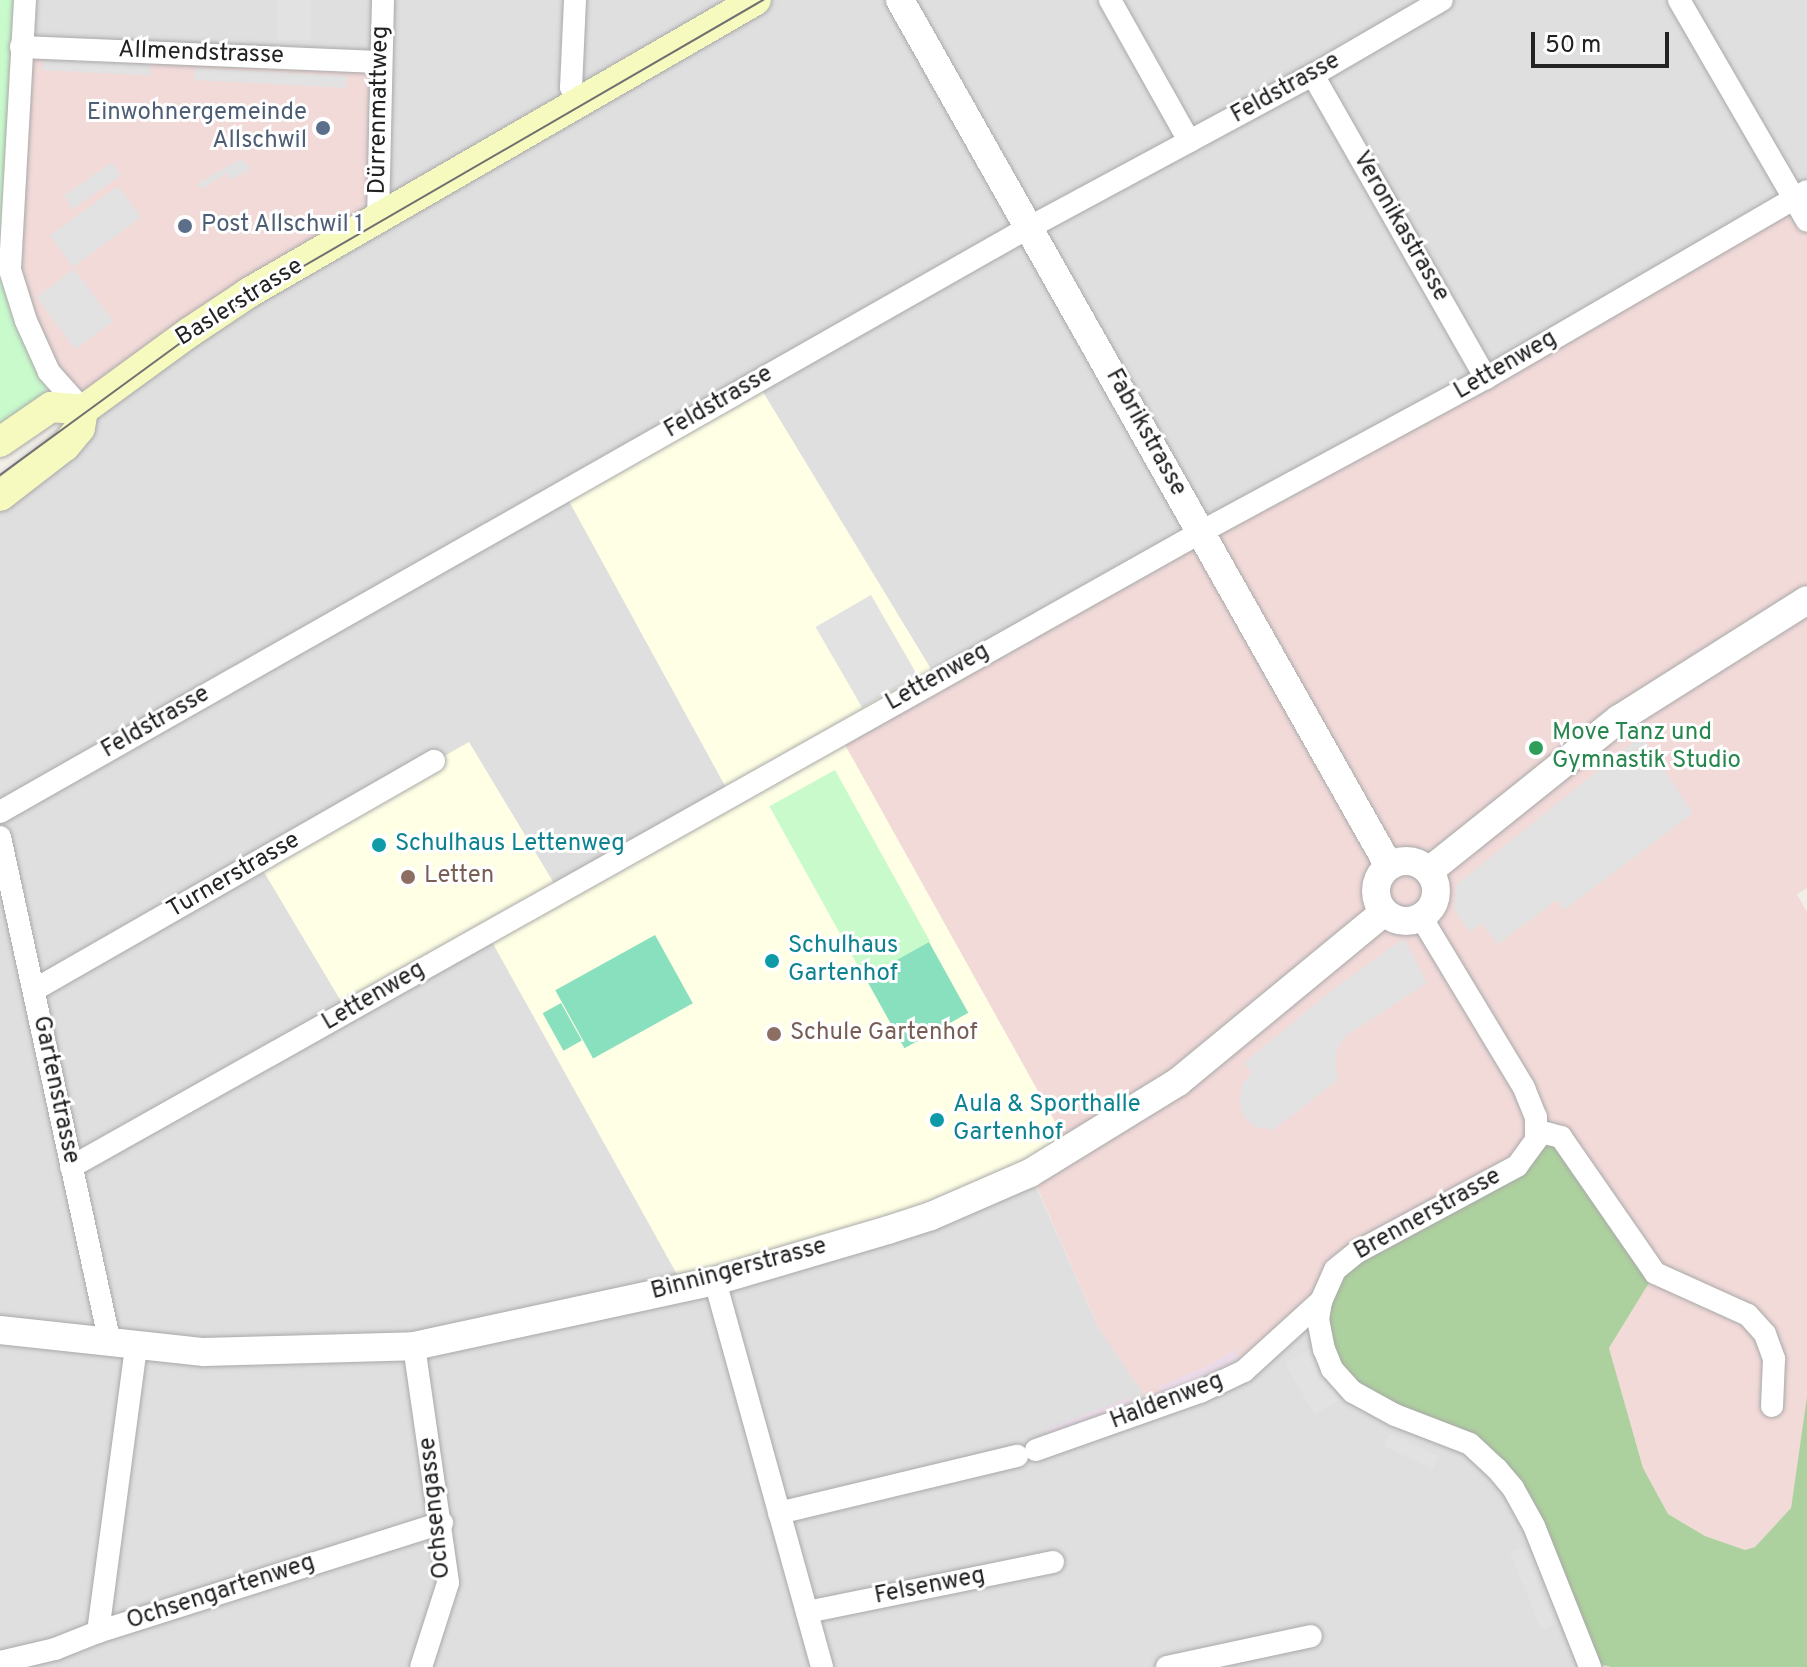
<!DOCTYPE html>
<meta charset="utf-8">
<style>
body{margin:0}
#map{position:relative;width:1807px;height:1667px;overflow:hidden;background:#f2efe9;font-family:Overpass,sans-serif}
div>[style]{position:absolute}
.residential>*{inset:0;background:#e0dfdf}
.commercial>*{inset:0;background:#f2dad9}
.industrial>*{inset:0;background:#ebdbe8;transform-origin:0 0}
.education>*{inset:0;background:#ffffe5}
.forest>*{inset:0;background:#add19e}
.park>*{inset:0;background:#c8facc;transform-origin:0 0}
.pitch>*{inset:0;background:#88e0be;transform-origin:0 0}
.parking>*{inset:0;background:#e2e2e2;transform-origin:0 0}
.roads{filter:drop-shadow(0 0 2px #a9a9a9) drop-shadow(0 0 2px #a9a9a9)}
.minor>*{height:22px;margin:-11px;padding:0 11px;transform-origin:11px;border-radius:11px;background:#fff}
.tertiary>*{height:28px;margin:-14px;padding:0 14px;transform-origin:14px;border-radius:14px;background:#fff}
.tertiary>.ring{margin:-14px;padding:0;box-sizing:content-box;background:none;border:28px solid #fff;border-radius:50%}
.secondary>*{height:30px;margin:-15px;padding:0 15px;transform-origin:15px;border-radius:15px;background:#f7fabf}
.tram>*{height:2px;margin:-1px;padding:0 1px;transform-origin:1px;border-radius:1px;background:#707070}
.dots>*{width:22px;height:22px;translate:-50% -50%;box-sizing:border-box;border:4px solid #fff;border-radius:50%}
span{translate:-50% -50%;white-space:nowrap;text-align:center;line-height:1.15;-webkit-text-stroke:6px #fff;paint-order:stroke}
.street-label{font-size:24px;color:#222}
.service-label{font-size:24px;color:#4e5e75}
.right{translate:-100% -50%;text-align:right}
.left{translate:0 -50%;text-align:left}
.leisure-label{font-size:24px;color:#27864d}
.culture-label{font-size:24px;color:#0d838f}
.education-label{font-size:24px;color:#785e54}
.scale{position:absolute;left:1531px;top:32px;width:138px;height:36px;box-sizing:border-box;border:4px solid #222;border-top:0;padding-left:10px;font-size:24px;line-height:28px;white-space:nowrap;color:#222;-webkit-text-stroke:6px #fff;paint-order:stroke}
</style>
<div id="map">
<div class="residential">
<div style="clip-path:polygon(25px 0,1807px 0,1807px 191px,937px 679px,757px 383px,730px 795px,487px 931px,676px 1273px,1030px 1173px,1098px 1327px,1321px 1301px,1497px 1469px,1587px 1661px,1611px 1667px,0 1667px,0 496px,190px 332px,21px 47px)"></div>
</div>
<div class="commercial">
<div style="clip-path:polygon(21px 47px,380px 62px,379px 215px,83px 410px,49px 372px,10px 270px)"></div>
<div style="clip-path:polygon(1807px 191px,1807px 888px,1797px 894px,1807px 912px,1807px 1396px,1791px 1508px,1755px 1547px,1745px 1550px,1705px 1536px,1668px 1514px,1643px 1468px,1609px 1348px,1654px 1273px,1517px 1166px,1244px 1371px,1153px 1408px,1098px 1327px,839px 734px)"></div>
</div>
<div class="industrial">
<div style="clip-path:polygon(1234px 1350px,1243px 1361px,1164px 1399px,1159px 1386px,1206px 1367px)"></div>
<div style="left:1131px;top:1397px;width:14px;height:91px;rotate:69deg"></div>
</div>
<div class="education">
<div style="clip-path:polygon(757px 382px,937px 679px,839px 734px,1063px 1136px,1030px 1173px,681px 1281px,487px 933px,348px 1013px,258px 862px,469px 742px,558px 890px,730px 795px,564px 492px)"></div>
</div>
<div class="forest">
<div style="clip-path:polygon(1538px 1131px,1561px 1137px,1655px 1273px,1609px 1348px,1643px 1468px,1668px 1514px,1705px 1536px,1745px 1550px,1755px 1547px,1791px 1508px,1807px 1396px,1807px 1667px,1611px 1667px,1587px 1661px,1497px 1469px,1332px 1369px,1321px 1301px,1335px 1270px,1517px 1166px)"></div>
</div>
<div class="park">
<div style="clip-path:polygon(0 0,25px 0,10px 270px,49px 372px,41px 413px,0 442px)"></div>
<div style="left:835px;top:770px;width:196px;height:75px;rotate:61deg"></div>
</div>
<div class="pitch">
<div style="left:655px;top:935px;width:78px;height:114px;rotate:61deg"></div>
<div style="left:929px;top:942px;width:81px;height:73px;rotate:61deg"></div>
<div style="left:561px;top:1003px;width:43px;height:21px;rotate:61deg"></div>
</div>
<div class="parking">
<div style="left:277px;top:0;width:34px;height:40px"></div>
<div style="left:43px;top:59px;width:108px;height:11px;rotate:3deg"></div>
<div style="left:195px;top:68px;width:152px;height:12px;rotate:3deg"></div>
<div style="clip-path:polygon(240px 159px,251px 168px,232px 180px,227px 173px,202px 189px,197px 184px)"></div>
<div style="left:112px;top:162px;width:16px;height:59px;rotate:55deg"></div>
<div style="left:118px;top:186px;width:39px;height:84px;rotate:54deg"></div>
<div style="left:74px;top:269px;width:65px;height:47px;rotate:53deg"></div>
<div style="left:871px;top:595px;width:93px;height:64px;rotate:60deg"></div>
<div style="clip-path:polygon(1641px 736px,1693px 813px,1564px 910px,1557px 900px,1498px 944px,1482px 923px,1470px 932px,1454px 909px,1456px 885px)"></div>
<div style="clip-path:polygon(1404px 938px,1427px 983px,1347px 1035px,1337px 1049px,1335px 1065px,1338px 1080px,1273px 1130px,1256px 1127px,1244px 1117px,1239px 1100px,1243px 1083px,1252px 1073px,1244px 1063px,1331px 991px)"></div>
<div style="left:1310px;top:1349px;width:59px;height:29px;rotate:60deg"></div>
<div style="left:1389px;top:1433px;width:55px;height:14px;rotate:25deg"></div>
<div style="left:1523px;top:1547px;width:84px;height:14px;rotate:68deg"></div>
</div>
<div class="roads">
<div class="minor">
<div style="left:25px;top:0;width:270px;rotate:93.2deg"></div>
<div style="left:10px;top:270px;width:53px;rotate:72.6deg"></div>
<div style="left:26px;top:321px;width:56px;rotate:65.7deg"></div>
<div style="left:49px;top:372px;width:51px;rotate:48.2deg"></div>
<div style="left:575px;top:0;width:87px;rotate:92.6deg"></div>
<div style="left:571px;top:87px;width:14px;rotate:69deg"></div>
<div style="left:576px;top:100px;width:16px;rotate:-27deg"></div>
<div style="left:1110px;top:0;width:162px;rotate:60.7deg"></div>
<div style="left:1679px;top:0;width:255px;rotate:59.9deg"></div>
<div style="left:21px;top:47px;width:359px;rotate:2.4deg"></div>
<div style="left:1313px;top:75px;width:349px;rotate:60.3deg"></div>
<div style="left:378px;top:220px;width:220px;rotate:-88.7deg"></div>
<div style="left:0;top:812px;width:1172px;rotate:-29.61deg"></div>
<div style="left:1019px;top:233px;width:334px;rotate:-28.3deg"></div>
<div style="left:1313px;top:75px;width:149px;rotate:-30.2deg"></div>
<div style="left:0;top:837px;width:518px;rotate:77.74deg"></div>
<div style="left:1421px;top:917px;width:200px;rotate:58.9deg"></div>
<div style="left:1524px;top:1088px;width:31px;rotate:68deg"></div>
<div style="left:1536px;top:1117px;width:23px;rotate:90deg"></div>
<div style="left:1536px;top:1140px;width:32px;rotate:126deg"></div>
<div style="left:1517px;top:1166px;width:182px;rotate:151.7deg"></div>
<div style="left:1357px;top:1252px;width:28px;rotate:141deg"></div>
<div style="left:1335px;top:1270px;width:34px;rotate:114deg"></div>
<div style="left:1321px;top:1301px;width:18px;rotate:99deg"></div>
<div style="left:1318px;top:1319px;width:31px;rotate:79deg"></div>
<div style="left:1324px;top:1349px;width:22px;rotate:68deg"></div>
<div style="left:1332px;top:1369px;width:31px;rotate:48deg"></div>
<div style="left:1353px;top:1392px;width:48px;rotate:28.7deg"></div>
<div style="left:1395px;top:1415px;width:80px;rotate:21.1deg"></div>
<div style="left:1470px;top:1444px;width:37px;rotate:43deg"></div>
<div style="left:1497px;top:1469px;width:25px;rotate:50deg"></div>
<div style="left:1513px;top:1488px;width:43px;rotate:61.1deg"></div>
<div style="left:1534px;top:1526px;width:152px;rotate:68.3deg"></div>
<div style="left:34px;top:990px;width:461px;rotate:-29.8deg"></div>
<div style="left:1538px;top:1131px;width:24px;rotate:15deg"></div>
<div style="left:1561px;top:1137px;width:165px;rotate:55.3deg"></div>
<div style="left:1655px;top:1273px;width:102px;rotate:24.3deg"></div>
<div style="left:1748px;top:1315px;width:25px;rotate:48deg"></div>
<div style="left:1765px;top:1334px;width:27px;rotate:70deg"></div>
<div style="left:1774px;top:1359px;width:47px;rotate:92.4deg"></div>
<div style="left:71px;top:1167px;width:1296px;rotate:-29.33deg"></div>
<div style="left:1201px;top:532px;width:324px;rotate:-28.4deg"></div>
<div style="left:1486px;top:378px;width:371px;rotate:-30.2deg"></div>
<div style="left:715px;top:1281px;width:401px;rotate:74.5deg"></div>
<div style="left:414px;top:1346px;width:239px;rotate:81.8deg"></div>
<div style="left:448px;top:1583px;width:88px;rotate:107.8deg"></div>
<div style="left:1036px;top:1450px;width:174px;rotate:-19.5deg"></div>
<div style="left:1200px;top:1392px;width:49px;rotate:-25.5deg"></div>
<div style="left:1244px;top:1371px;width:104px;rotate:-42.3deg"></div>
<div style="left:779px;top:1513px;width:245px;rotate:-13.5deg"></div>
<div style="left:807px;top:1612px;width:251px;rotate:-11.5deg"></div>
<div style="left:98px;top:1632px;width:289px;rotate:-82.4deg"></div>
<div style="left:0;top:1662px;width:57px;rotate:-13.3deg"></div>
<div style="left:55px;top:1649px;width:46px;rotate:-21.6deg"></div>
<div style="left:98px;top:1632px;width:361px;rotate:-17.6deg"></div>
<div style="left:1167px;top:1667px;width:147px;rotate:-12.1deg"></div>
</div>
<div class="tertiary">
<div style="left:900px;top:0;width:995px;rotate:60.55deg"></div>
<div class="ring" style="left:1376px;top:861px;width:32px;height:32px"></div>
<div style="left:1429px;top:871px;width:243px;rotate:-38.7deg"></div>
<div style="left:1619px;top:719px;width:222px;rotate:-32.3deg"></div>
<div style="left:0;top:1330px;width:205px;rotate:6.2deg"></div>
<div style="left:204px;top:1352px;width:210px;rotate:-1.6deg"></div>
<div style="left:414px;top:1346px;width:308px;rotate:-12.2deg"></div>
<div style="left:715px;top:1281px;width:180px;rotate:-16.4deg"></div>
<div style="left:888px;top:1230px;width:45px;rotate:-18deg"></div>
<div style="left:931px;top:1216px;width:108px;rotate:-23.5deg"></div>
<div style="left:1030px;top:1173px;width:174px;rotate:-31.6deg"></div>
<div style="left:1178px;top:1082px;width:267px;rotate:-39.5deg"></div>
</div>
<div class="secondary">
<div style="left:0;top:442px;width:62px;rotate:-34.5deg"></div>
<div style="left:51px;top:407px;width:32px;rotate:5deg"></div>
<div style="left:0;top:496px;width:82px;rotate:-37.6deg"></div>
<div style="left:65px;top:446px;width:23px;rotate:-50deg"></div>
<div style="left:80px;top:428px;width:18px;rotate:-81deg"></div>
<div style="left:83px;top:410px;width:132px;rotate:-36.1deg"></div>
<div style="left:190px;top:332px;width:72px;rotate:-33.7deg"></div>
<div style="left:250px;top:292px;width:584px;rotate:-29.99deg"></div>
</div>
</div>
<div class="tram">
<div style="left:0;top:475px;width:237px;rotate:-36.2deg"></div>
<div style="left:191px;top:335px;width:72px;rotate:-32.6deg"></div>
<div style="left:252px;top:296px;width:591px;rotate:-30.08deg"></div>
</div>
<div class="dots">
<div style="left:323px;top:128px;background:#5c6f8a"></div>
<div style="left:185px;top:226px;background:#5c6f8a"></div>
<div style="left:1536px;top:748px;background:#2e9e5b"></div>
<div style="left:379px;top:845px;background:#0f9aa8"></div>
<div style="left:408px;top:877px;background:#8d6e63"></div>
<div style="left:772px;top:961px;background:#0f9aa8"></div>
<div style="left:774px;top:1034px;background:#8d6e63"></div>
<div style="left:937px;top:1120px;background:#0f9aa8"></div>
</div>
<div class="street-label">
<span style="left:201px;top:54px;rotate:2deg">Allmendstrasse</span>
<span style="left:1286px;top:89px;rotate:-29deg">Feldstrasse</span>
<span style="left:380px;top:110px;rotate:-89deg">Dürrenmattweg</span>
<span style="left:1400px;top:227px;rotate:60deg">Veronikastrasse</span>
<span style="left:240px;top:303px;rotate:-32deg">Baslerstrasse</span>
<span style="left:1506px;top:366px;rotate:-30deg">Lettenweg</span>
<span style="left:719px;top:403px;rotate:-30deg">Feldstrasse</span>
<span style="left:1145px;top:433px;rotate:61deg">Fabrikstrasse</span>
<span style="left:938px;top:678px;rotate:-29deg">Lettenweg</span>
<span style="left:156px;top:723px;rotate:-30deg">Feldstrasse</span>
<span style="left:234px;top:876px;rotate:-30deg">Turnerstrasse</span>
<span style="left:374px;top:997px;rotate:-30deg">Lettenweg</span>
<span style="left:55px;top:1090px;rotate:78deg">Gartenstrasse</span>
<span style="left:1428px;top:1215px;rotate:-29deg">Brennerstrasse</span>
<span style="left:739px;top:1270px;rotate:-15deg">Binningerstrasse</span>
<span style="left:1167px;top:1402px;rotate:-21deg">Haldenweg</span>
<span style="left:436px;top:1508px;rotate:-96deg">Ochsengasse</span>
<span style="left:930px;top:1587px;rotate:-11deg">Felsenweg</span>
<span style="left:221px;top:1593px;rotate:-18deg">Ochsengartenweg</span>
</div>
<div class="service-label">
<span class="right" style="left:307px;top:128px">Einwohnergemeinde<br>Allschwil</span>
<span class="left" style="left:201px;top:226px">Post Allschwil 1</span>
</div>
<div class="leisure-label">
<span class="left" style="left:1552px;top:748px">Move Tanz und<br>Gymnastik Studio</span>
</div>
<div class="culture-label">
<span class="left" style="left:395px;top:845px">Schulhaus Lettenweg</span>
<span class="left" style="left:788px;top:961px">Schulhaus<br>Gartenhof</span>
<span class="left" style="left:953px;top:1120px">Aula &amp; Sporthalle<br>Gartenhof</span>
</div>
<div class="education-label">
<span class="left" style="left:424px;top:877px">Letten</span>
<span class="left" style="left:790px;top:1034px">Schule Gartenhof</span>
</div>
<div class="scale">50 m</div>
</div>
